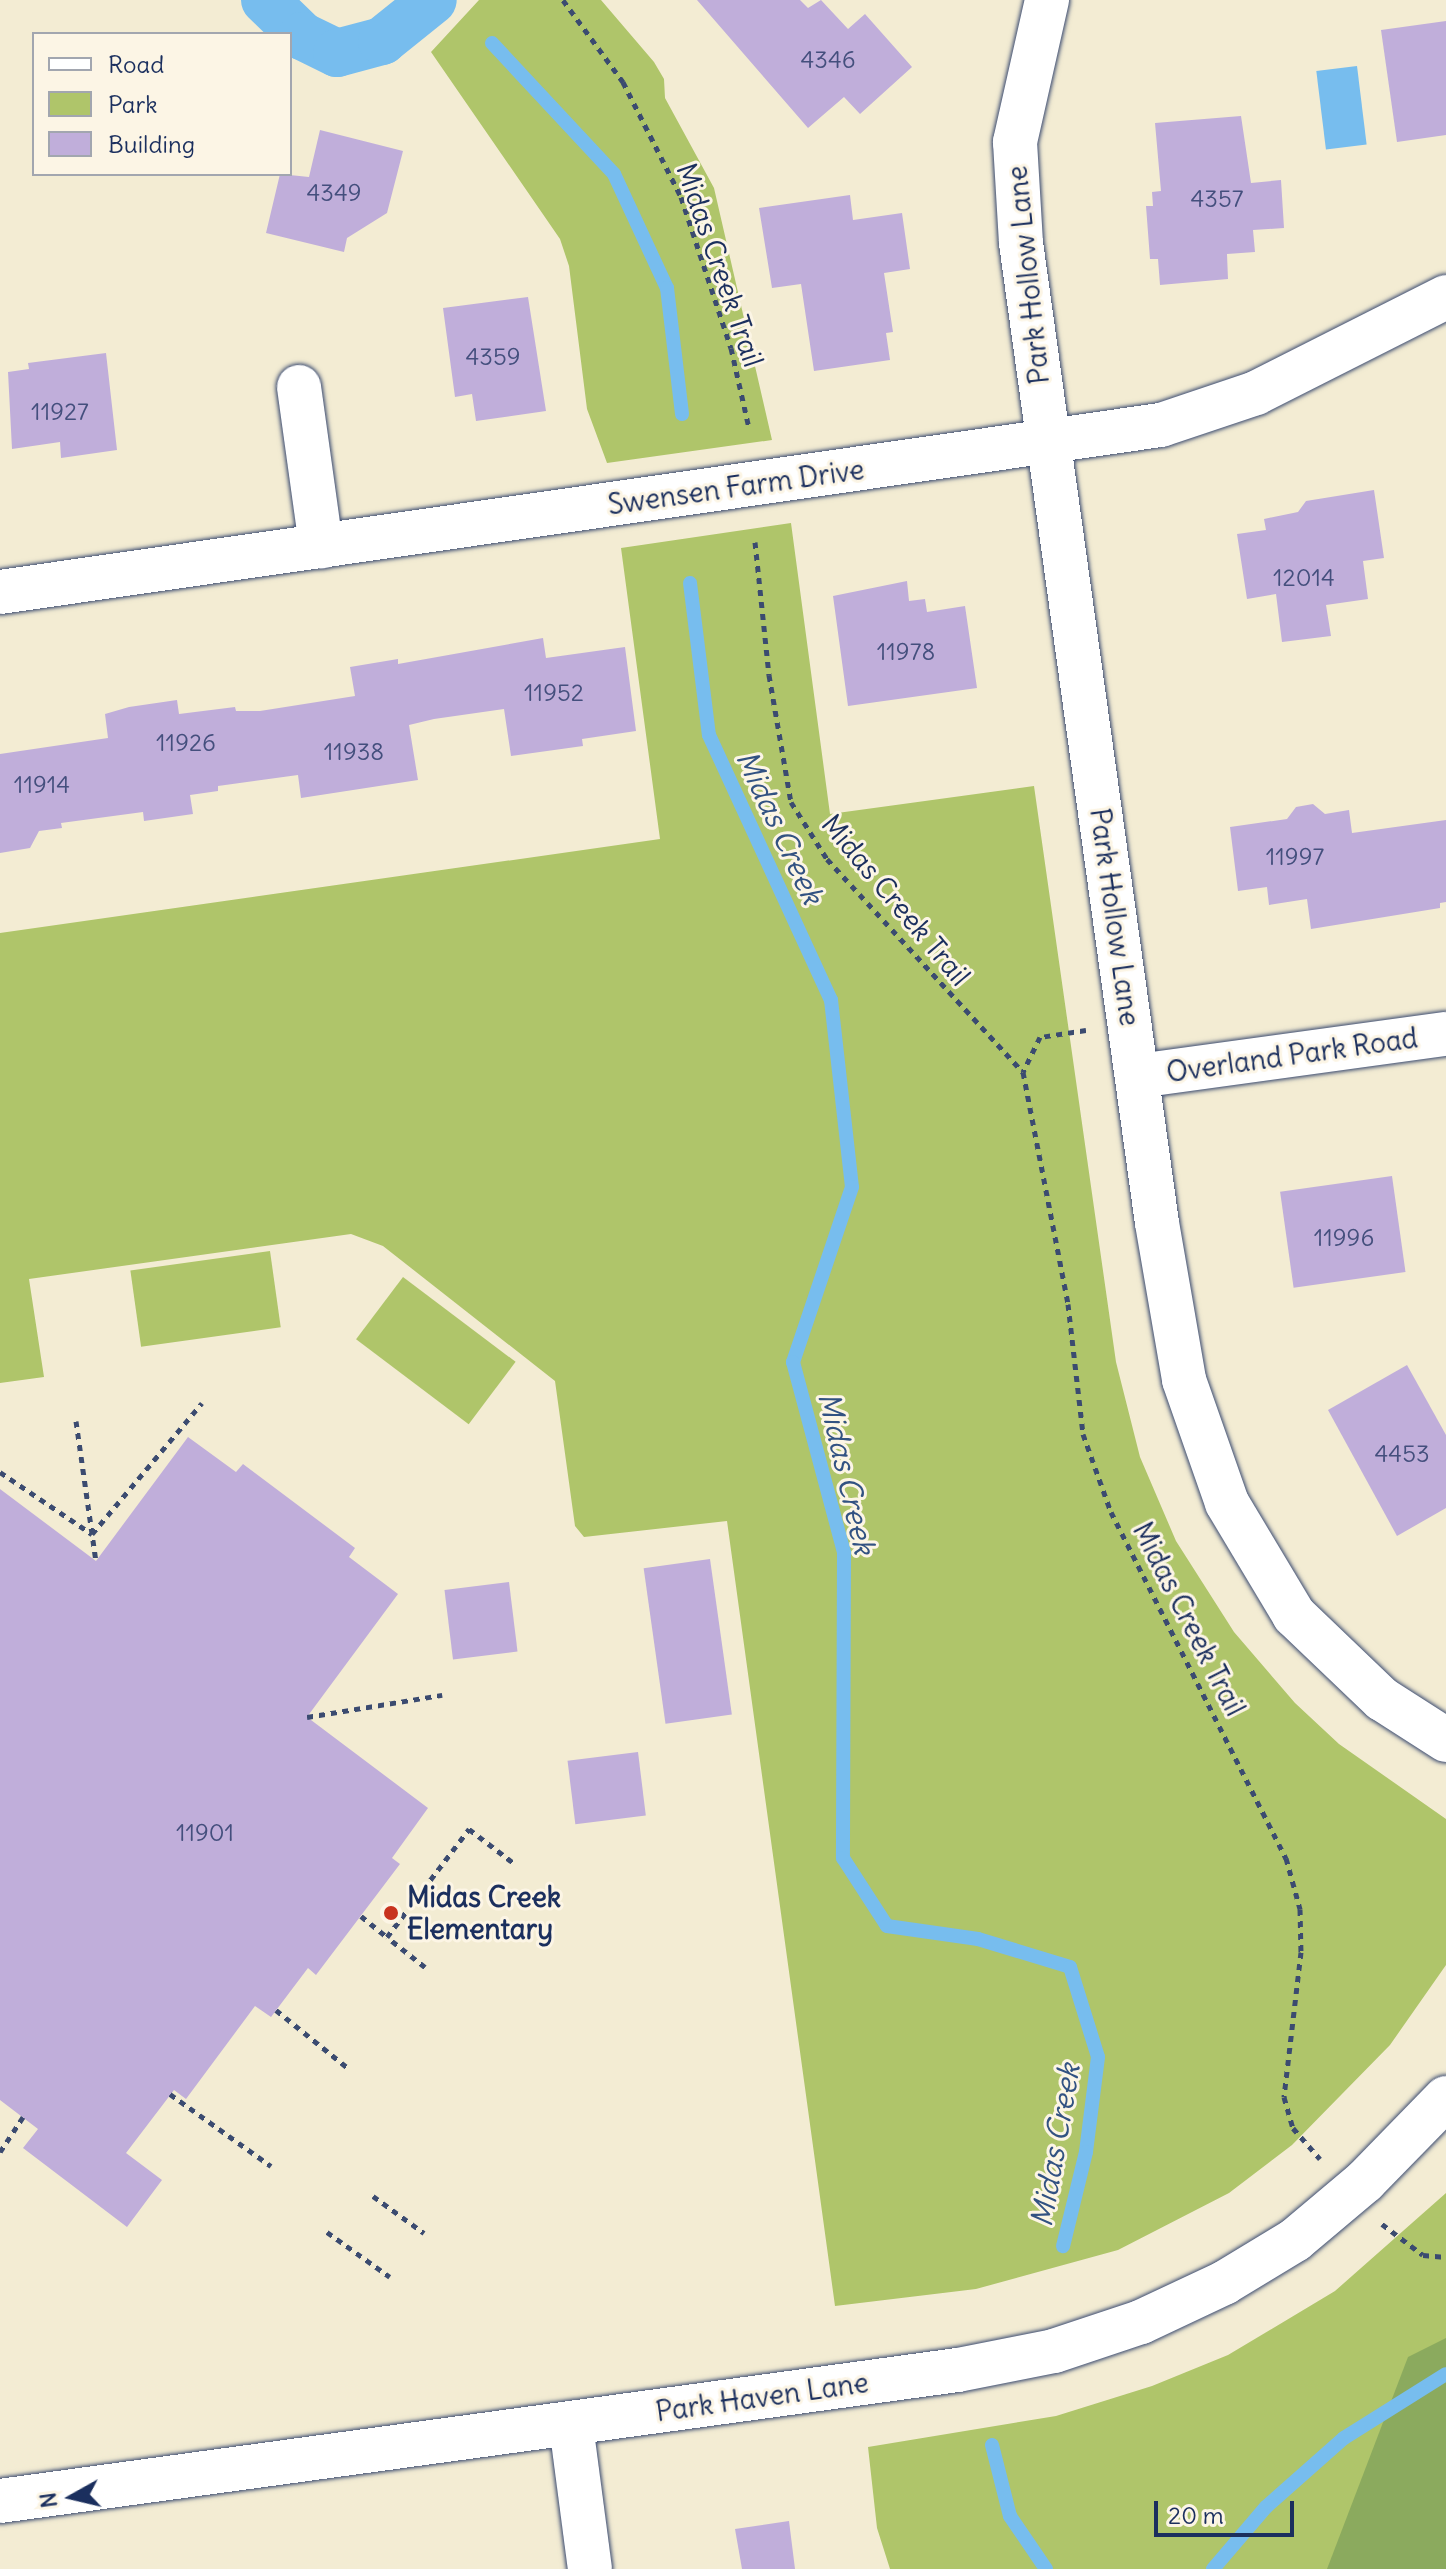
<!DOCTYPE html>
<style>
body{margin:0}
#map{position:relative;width:1446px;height:2569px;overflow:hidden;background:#f3ecd3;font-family:Delius,sans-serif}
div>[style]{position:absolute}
.green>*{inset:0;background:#afc56a;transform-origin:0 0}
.forest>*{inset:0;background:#8baa5e}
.water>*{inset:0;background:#77bdee;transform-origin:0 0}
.stream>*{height:14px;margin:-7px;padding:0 7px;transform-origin:7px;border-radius:7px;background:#77bdee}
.canal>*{height:48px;margin:-24px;padding:0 24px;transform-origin:24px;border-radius:24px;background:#77bdee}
.building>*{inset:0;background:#c0aeda;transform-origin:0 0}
.path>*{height:5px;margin-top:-2.5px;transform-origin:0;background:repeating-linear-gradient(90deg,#3b4b70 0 6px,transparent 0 12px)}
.roads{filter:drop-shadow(0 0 2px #3b4b70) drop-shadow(0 0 2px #3b4b70)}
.minor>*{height:44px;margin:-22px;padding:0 22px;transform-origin:22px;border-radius:22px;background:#fff}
.dots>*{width:22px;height:22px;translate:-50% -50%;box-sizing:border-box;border:4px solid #fcf5e5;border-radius:50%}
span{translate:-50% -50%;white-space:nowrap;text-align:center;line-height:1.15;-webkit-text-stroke:6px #fcf5e5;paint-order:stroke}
.number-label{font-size:24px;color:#444f7d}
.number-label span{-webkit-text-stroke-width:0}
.street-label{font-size:28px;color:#1b2f5e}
.poi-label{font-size:28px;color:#1b2f5e;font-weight:700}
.left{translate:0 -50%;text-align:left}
.water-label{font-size:30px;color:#325282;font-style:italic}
.legend{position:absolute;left:32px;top:32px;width:260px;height:144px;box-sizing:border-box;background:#fcf5e5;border:2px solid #a2a6af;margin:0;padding:10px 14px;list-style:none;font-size:24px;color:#1b2f5e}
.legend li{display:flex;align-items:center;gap:16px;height:40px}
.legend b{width:40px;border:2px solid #a2a6af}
.north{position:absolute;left:32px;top:2457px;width:80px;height:80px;-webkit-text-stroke:6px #fcf5e5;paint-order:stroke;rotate:262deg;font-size:22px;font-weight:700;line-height:32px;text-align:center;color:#1b2f5e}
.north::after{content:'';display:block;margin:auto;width:28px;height:36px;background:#1b2f5e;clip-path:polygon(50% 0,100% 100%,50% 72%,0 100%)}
.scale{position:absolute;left:1154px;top:2501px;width:140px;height:36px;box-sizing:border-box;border:4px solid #1b2f5e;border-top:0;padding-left:10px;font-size:24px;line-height:28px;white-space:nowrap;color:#1b2f5e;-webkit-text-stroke:6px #fcf5e5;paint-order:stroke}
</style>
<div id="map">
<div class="green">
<div style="clip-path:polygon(479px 0,601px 0,654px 62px,664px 79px,665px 98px,714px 188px,772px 440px,607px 463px,587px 409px,569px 266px,560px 239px,431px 52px)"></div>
<div style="clip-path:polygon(791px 523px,830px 814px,1034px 786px,1116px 1362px,1140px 1457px,1176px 1541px,1234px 1632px,1295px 1703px,1339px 1744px,1446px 1819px,1446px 1965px,1390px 2045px,1292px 2145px,1229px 2193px,1118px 2250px,976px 2289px,835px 2306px,727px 1521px,584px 1537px,575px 1526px,555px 1381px,383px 1246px,351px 1234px,29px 1279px,44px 1377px,0 1383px,0 933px,660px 839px,621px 548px)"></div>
<div style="left:270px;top:1251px;width:77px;height:141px;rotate:82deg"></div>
<div style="left:403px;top:1277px;width:141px;height:78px;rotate:37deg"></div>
<div style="clip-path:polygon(1446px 2193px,1446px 2569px,890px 2569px,877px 2528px,868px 2447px,1056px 2416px,1152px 2386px,1228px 2355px,1335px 2291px)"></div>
</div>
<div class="forest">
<div style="clip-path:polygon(1446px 2338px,1446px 2569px,1327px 2569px,1408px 2357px)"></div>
</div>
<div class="water">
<div style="left:1357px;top:66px;width:79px;height:41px;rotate:83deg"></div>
</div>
<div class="stream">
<div style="left:492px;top:43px;width:179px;rotate:47deg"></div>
<div style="left:614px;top:174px;width:126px;rotate:65.1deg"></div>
<div style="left:667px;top:288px;width:127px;rotate:83.2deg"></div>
<div style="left:690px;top:583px;width:153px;rotate:82.9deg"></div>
<div style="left:709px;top:735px;width:292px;rotate:65.3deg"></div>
<div style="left:831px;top:1000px;width:188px;rotate:83.6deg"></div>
<div style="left:852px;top:1187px;width:185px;rotate:108.6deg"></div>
<div style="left:793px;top:1362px;width:198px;rotate:75deg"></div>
<div style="left:844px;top:1553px;width:305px;rotate:90.2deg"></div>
<div style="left:843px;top:1858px;width:81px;rotate:57.1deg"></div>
<div style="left:887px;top:1926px;width:92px;rotate:8.1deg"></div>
<div style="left:978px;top:1939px;width:96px;rotate:16.9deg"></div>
<div style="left:1070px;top:1967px;width:94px;rotate:72.7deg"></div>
<div style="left:1098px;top:2057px;width:96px;rotate:97.2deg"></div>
<div style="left:1086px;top:2152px;width:97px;rotate:103.7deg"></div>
<div style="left:992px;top:2445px;width:73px;rotate:75.8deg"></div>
<div style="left:1010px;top:2516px;width:64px;rotate:55.8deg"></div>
<div style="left:1213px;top:2569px;width:82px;rotate:-49.5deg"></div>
<div style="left:1266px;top:2507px;width:104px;rotate:-41.5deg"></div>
<div style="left:1344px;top:2438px;width:120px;rotate:-32.1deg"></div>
</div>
<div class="canal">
<div style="left:265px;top:0;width:52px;rotate:44.2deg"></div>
<div style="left:302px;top:36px;width:39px;rotate:26deg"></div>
<div style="left:337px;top:53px;width:47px;rotate:-14.9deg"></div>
<div style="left:382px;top:41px;width:65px;rotate:-38.8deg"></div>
</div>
<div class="building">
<div style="clip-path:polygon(697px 0,800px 0,808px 8px,821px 0,848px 29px,865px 14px,912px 67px,860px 114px,844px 97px,808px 128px)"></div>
<div style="clip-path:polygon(1446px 21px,1446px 135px,1397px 142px,1381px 30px)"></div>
<div style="clip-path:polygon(1241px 116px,1251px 183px,1281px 180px,1284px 228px,1253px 230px,1255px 252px,1227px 254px,1228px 279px,1160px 285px,1158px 259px,1150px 259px,1146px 206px,1153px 206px,1152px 192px,1161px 191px,1155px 123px)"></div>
<div style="clip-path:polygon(320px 130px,403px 151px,387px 213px,347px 238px,344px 252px,266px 233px,280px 174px,309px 177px)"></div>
<div style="clip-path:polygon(850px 195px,853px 220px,902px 213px,910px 269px,884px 273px,893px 332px,886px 333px,890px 360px,814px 371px,801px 284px,772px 288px,759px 208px)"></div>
<div style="clip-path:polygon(528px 297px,546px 411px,476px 421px,472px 394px,455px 397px,443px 308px)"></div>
<div style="clip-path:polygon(106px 353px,117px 450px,61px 458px,60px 442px,12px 449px,8px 372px,29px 369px,28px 363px)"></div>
<div style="clip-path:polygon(1374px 490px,1384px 558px,1363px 561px,1368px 599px,1326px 605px,1331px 636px,1282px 642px,1276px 594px,1247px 599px,1237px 534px,1266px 530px,1264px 519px,1298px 512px,1306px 501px)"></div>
<div style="clip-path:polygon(907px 581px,909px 601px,925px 599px,927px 612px,965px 606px,977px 688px,848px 706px,833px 596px)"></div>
<div style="clip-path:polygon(543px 638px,546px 658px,625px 647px,636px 731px,582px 739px,583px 746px,511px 756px,504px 709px,434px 719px,409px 725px,418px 780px,301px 798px,298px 775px,218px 786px,218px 791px,190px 795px,193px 814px,144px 821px,143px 812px,61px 823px,62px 828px,39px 831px,30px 848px,0 853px,0 754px,108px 738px,105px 714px,129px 707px,177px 700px,179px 714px,235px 707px,236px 711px,260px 711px,355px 696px,350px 667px,398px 659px,398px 664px)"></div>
<div style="clip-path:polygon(1313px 804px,1325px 814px,1349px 810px,1352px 833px,1446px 820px,1446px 902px,1440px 903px,1440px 908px,1311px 929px,1307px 899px,1269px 905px,1267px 887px,1238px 891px,1230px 827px,1287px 819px,1296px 807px)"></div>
<div style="left:1392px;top:1176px;width:97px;height:113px;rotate:82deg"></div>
<div style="clip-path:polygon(1407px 1365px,1446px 1435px,1446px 1508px,1397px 1536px,1328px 1410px)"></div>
<div style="clip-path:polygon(188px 1437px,236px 1472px,243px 1464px,355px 1548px,349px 1557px,398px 1594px,307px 1717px,428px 1808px,392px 1858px,400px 1864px,316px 1975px,308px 1968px,271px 2017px,255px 2006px,186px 2099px,174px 2090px,126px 2153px,162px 2180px,127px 2227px,23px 2148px,38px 2129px,0 2100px,0 1489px,96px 1561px)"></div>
<div style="left:710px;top:1559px;width:157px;height:67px;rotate:82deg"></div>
<div style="left:509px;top:1582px;width:70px;height:65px;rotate:83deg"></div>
<div style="left:638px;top:1752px;width:64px;height:71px;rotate:83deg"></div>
<div style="clip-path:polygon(789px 2521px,795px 2569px,742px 2569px,735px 2529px)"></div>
</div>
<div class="path">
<div style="left:563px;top:0;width:102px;rotate:53.8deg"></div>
<div style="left:623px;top:82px;width:129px;rotate:63.2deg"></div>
<div style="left:681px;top:197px;width:159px;rotate:71.7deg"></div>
<div style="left:731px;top:348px;width:82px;rotate:77.3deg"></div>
<div style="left:755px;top:542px;width:134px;rotate:84deg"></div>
<div style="left:769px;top:675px;width:129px;rotate:80.2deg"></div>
<div style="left:791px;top:802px;width:67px;rotate:57.7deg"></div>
<div style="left:827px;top:859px;width:289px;rotate:47.4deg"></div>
<div style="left:1086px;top:1030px;width:47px;rotate:171.3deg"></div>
<div style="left:1040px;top:1037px;width:39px;rotate:116deg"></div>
<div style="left:1023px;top:1072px;width:236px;rotate:79deg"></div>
<div style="left:1068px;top:1304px;width:131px;rotate:83.4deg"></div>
<div style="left:1083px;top:1434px;width:83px;rotate:70.3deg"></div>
<div style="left:1111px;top:1512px;width:388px;rotate:63.2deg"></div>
<div style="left:1286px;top:1858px;width:53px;rotate:74.6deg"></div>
<div style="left:1300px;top:1909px;width:43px;rotate:88.7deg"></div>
<div style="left:1301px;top:1952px;width:146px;rotate:96.7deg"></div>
<div style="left:1284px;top:2097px;width:32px;rotate:74deg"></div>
<div style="left:1293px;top:2128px;width:41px;rotate:48.9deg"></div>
<div style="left:76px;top:1421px;width:141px;rotate:81.9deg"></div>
<div style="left:0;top:1472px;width:111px;rotate:34deg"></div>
<div style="left:92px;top:1534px;width:171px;rotate:-50deg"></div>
<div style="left:307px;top:1717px;width:137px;rotate:-9.3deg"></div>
<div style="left:361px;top:1916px;width:33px;rotate:39deg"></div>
<div style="left:425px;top:1967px;width:48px;rotate:-141.7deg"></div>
<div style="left:387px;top:1937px;width:136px;rotate:-52.8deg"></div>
<div style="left:469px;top:1829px;width:58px;rotate:37.3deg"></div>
<div style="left:276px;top:2010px;width:92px;rotate:38.9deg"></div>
<div style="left:170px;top:2094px;width:124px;rotate:35.5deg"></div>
<div style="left:0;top:2152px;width:42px;rotate:-56.7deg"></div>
<div style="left:373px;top:2196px;width:63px;rotate:36deg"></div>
<div style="left:1382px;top:2224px;width:51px;rotate:37.1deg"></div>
<div style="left:1423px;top:2255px;width:23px;rotate:5deg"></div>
<div style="left:327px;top:2232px;width:77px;rotate:35.5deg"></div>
</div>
<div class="roads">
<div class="minor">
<div style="left:1047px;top:0;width:146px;rotate:102.7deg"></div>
<div style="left:1015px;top:142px;width:101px;rotate:86.6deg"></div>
<div style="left:1021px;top:243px;width:989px;rotate:82.1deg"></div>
<div style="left:1157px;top:1223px;width:159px;rotate:80.2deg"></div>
<div style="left:1184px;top:1380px;width:130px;rotate:70.7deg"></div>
<div style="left:1227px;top:1503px;width:131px;rotate:59.1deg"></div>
<div style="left:1294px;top:1615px;width:122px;rotate:43.7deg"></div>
<div style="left:1382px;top:1699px;width:76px;rotate:32.6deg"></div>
<div style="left:299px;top:387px;width:161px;rotate:82.1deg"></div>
<div style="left:0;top:592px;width:1173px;rotate:-8.19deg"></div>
<div style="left:1161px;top:425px;width:100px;rotate:-18.6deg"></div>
<div style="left:1256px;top:393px;width:213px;rotate:-26.8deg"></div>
<div style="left:1138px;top:1076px;width:311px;rotate:-7.8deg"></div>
<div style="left:571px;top:2425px;width:145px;rotate:82.5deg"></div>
<div style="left:0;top:2501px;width:967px;rotate:-7.79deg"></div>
<div style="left:958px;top:2370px;width:98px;rotate:-11.2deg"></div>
<div style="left:1054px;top:2351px;width:92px;rotate:-18.4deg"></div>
<div style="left:1141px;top:2322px;width:92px;rotate:-25.2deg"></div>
<div style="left:1224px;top:2283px;width:83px;rotate:-31.2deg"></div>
<div style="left:1295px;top:2240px;width:92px;rotate:-40.1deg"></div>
<div style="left:1365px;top:2181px;width:116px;rotate:-45.7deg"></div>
</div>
</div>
<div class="dots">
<div style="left:391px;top:1913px;background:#c8321e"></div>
</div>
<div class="number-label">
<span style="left:828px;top:60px">4346</span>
<span style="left:334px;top:193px">4349</span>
<span style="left:1217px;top:199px">4357</span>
<span style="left:493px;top:357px">4359</span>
<span style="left:60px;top:412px">11927</span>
<span style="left:1304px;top:578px">12014</span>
<span style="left:906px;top:652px">11978</span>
<span style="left:554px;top:693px">11952</span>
<span style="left:186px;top:743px">11926</span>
<span style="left:354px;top:752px">11938</span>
<span style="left:42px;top:785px">11914</span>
<span style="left:1295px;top:857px">11997</span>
<span style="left:1344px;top:1238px">11996</span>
<span style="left:1402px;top:1454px">4453</span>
<span style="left:205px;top:1833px">11901</span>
</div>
<div class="street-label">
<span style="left:720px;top:265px;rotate:71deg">Midas Creek Trail</span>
<span style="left:1028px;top:275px;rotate:-96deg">Park Hollow Lane</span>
<span style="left:736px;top:487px;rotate:-8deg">Swensen Farm Drive</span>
<span style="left:896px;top:900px;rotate:50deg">Midas Creek Trail</span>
<span style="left:1115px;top:917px;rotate:82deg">Park Hollow Lane</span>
<span style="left:1292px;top:1055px;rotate:-8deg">Overland Park Road</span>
<span style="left:1189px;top:1619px;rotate:63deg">Midas Creek Trail</span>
<span style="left:762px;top:2397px;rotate:-8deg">Park Haven Lane</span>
</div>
<div class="poi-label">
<span class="left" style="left:407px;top:1913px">Midas Creek<br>Elementary</span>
</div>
<div class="water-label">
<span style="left:780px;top:827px;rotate:65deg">Midas Creek</span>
<span style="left:847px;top:1473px;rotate:77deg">Midas Creek</span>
<span style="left:1055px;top:2145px;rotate:-80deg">Midas Creek</span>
</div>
<ul class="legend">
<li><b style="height:10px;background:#fff"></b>Road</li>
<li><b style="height:22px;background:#afc56a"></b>Park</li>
<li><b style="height:22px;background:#c0aeda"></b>Building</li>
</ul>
<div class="north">N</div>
<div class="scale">20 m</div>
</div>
